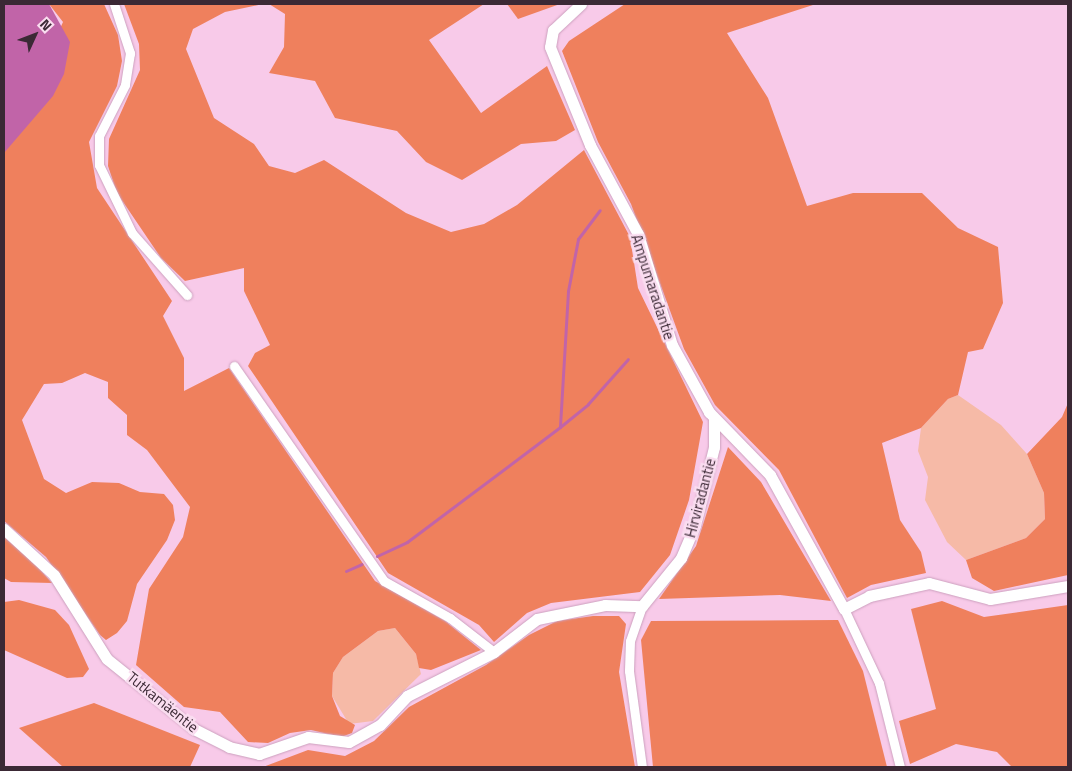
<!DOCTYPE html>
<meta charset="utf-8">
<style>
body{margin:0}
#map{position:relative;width:1072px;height:771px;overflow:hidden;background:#f8cae9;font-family:"Titillium Web",sans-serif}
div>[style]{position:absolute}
.green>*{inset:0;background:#f6baa7}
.forest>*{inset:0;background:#ef805d}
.water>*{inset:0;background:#c164a8}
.stream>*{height:3px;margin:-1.5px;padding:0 1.5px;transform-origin:1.5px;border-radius:1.5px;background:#c164a8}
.roads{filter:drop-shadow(0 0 1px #cca0be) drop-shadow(0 0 1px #cca0be)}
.minor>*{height:9px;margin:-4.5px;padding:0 4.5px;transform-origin:4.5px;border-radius:4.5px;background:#fff}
.tertiary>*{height:11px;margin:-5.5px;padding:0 5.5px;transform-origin:5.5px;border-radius:5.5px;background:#fff}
span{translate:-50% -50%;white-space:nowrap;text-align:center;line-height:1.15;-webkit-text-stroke:5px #faddf0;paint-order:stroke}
.street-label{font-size:15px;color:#3b2935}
.frame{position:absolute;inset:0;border:5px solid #3b2935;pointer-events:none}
.north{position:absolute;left:10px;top:10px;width:50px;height:50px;-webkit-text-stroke:4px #faddf0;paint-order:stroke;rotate:47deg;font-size:14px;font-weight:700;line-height:20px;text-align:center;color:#3b2935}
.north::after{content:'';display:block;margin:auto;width:18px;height:22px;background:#3b2935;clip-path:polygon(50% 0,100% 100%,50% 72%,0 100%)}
</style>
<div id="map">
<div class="green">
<div style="clip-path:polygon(958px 395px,1001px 425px,1027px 454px,1044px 493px,1045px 519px,1026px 538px,966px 560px,947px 542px,925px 500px,928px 477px,918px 451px,921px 428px,948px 399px)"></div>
<div style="clip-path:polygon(395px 628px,416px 654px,421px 674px,373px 721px,349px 724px,332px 696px,333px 673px,343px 657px,378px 631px)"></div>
</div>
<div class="forest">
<div style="clip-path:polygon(49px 4px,104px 4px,118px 35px,122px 61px,117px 86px,89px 142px,97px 188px,172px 301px,163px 316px,184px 358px,184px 391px,229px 368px,375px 581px,445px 621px,481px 650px,431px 670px,419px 668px,416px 654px,395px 628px,378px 631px,343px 657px,333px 673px,332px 696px,340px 716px,355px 725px,352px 733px,341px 737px,311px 730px,290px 733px,268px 743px,248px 742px,220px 712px,184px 707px,136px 665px,149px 589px,183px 537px,190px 507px,147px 450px,127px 435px,127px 415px,108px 398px,108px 382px,85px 373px,62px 383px,44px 384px,22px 420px,44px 479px,66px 493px,92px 482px,119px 483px,140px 492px,164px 494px,173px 505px,175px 520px,167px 540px,137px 584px,127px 621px,117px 633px,106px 640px,100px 635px,46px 557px,4px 521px,4px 152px,63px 22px)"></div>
<div style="clip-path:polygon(124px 4px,263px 4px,225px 12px,193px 29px,186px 49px,214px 118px,254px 144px,269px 166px,295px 173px,324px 160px,406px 213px,451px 232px,484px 224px,517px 205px,584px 150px,630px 237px,638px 288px,703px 422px,689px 500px,670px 555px,640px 592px,551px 603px,527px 613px,494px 642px,479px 625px,388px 573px,248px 366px,255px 353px,270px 345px,244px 291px,244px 268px,185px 281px,161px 258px,117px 193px,108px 166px,109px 139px,140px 70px,139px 44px)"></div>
<div style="clip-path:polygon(269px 4px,484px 4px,429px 40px,481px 113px,547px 66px,575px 130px,556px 141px,521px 144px,462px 180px,426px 162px,397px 131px,335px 118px,315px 81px,269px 73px,284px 47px,285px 14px)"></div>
<div style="clip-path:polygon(507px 4px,560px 4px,518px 19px)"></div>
<div style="clip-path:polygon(625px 4px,816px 4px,727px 33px,768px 98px,807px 206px,853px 193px,922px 193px,958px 228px,998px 247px,1003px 303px,983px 349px,968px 352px,958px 395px,948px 399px,921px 428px,882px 443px,900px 520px,921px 552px,926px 573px,871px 585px,847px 598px,779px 470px,715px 405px,684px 349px,631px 204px,598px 142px,562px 51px,569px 41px)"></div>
<div style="clip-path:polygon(1068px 403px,1068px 575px,994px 591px,972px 578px,966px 560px,1026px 538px,1045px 519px,1044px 493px,1027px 454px,1062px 417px)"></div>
<div style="clip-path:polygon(728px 447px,761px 482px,831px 601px,780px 595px,659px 599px,696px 546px)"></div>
<div style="clip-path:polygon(4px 537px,35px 564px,52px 583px,11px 582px,4px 578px)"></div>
<div style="clip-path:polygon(19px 600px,55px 610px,69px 625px,89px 669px,83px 677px,67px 678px,4px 650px,4px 602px)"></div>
<div style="clip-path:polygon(942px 601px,984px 617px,1068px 605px,1068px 767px,1012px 767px,997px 752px,956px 744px,910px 764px,899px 721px,936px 709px,911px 609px)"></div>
<div style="clip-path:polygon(593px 616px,619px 616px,626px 624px,619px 672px,635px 767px,263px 767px,308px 750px,345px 756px,374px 741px,409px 707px,486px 665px,529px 635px,557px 621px)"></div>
<div style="clip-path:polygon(838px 620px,863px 671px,887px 767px,653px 767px,641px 640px,651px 621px)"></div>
<div style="clip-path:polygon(94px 703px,200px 745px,190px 767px,63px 767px,19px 728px)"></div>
</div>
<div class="water">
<div style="clip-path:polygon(4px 4px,49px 4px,70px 42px,64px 74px,53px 96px,4px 153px)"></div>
</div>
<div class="stream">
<div style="left:560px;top:426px;width:135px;rotate:-86.6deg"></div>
<div style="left:568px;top:291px;width:53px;rotate:-79.1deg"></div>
<div style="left:578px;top:239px;width:36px;rotate:-53deg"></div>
<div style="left:377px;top:556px;width:33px;rotate:-25deg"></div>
<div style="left:407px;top:542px;width:191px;rotate:-36.9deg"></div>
<div style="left:560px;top:427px;width:36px;rotate:-39deg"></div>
<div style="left:588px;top:404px;width:60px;rotate:-48.4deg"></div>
<div style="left:346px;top:571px;width:17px;rotate:-24deg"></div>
</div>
<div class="roads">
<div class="minor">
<div style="left:114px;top:4px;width:52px;rotate:71.9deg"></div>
<div style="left:130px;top:53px;width:32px;rotate:99deg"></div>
<div style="left:125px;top:85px;width:57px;rotate:117deg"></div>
<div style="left:99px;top:136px;width:29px;rotate:90deg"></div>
<div style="left:99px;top:165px;width:76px;rotate:64.1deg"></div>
<div style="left:132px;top:233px;width:83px;rotate:48.4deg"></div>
<div style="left:234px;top:366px;width:262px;rotate:55.1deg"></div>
<div style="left:384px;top:581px;width:76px;rotate:29.3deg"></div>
<div style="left:450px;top:618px;width:56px;rotate:37.7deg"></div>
<div style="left:642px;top:606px;width:37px;rotate:109deg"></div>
<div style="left:630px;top:641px;width:30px;rotate:92deg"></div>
<div style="left:629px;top:671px;width:97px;rotate:82.3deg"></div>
<div style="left:844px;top:609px;width:82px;rotate:64.7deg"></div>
<div style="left:879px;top:683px;width:87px;rotate:76deg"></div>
</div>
<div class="tertiary">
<div style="left:581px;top:4px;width:38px;rotate:137deg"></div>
<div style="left:553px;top:30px;width:17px;rotate:100deg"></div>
<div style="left:550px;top:47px;width:106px;rotate:67.8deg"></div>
<div style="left:590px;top:145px;width:101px;rotate:61.7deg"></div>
<div style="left:638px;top:234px;width:116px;rotate:73deg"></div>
<div style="left:672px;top:345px;width:77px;rotate:61.1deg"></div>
<div style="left:709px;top:412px;width:88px;rotate:45.9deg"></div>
<div style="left:770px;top:475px;width:153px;rotate:61.1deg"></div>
<div style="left:844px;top:609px;width:28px;rotate:-27deg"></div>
<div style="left:869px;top:596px;width:61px;rotate:-12.2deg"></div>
<div style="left:929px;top:583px;width:63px;rotate:14.7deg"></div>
<div style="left:990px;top:599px;width:79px;rotate:-9.5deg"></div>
<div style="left:4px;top:529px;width:68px;rotate:42.6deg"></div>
<div style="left:54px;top:575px;width:99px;rotate:57.8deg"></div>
<div style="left:107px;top:659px;width:112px;rotate:38.8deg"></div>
<div style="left:194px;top:729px;width:39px;rotate:27deg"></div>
<div style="left:229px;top:747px;width:31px;rotate:13deg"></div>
<div style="left:259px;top:754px;width:52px;rotate:-19.1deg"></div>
<div style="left:308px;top:737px;width:41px;rotate:7deg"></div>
<div style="left:349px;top:742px;width:35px;rotate:-29deg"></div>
<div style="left:380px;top:725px;width:40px;rotate:-47deg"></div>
<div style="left:407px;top:696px;width:97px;rotate:-26.8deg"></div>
<div style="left:494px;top:652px;width:54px;rotate:-37.5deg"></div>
<div style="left:537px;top:619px;width:69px;rotate:-11.6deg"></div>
<div style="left:605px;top:605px;width:37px;rotate:2deg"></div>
<div style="left:642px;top:606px;width:62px;rotate:-50.9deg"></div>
<div style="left:681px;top:558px;width:36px;rotate:-67deg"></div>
<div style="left:695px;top:525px;width:80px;rotate:-76.3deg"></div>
<div style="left:714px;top:447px;width:28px;rotate:-90deg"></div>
</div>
</div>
<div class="street-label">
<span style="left:653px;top:287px;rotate:72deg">Ampumaradantie</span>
<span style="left:700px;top:498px;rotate:-75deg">Hirviradantie</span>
<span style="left:163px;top:702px;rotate:39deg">Tutkamäentie</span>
</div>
<div class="frame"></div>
<div class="north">N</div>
</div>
